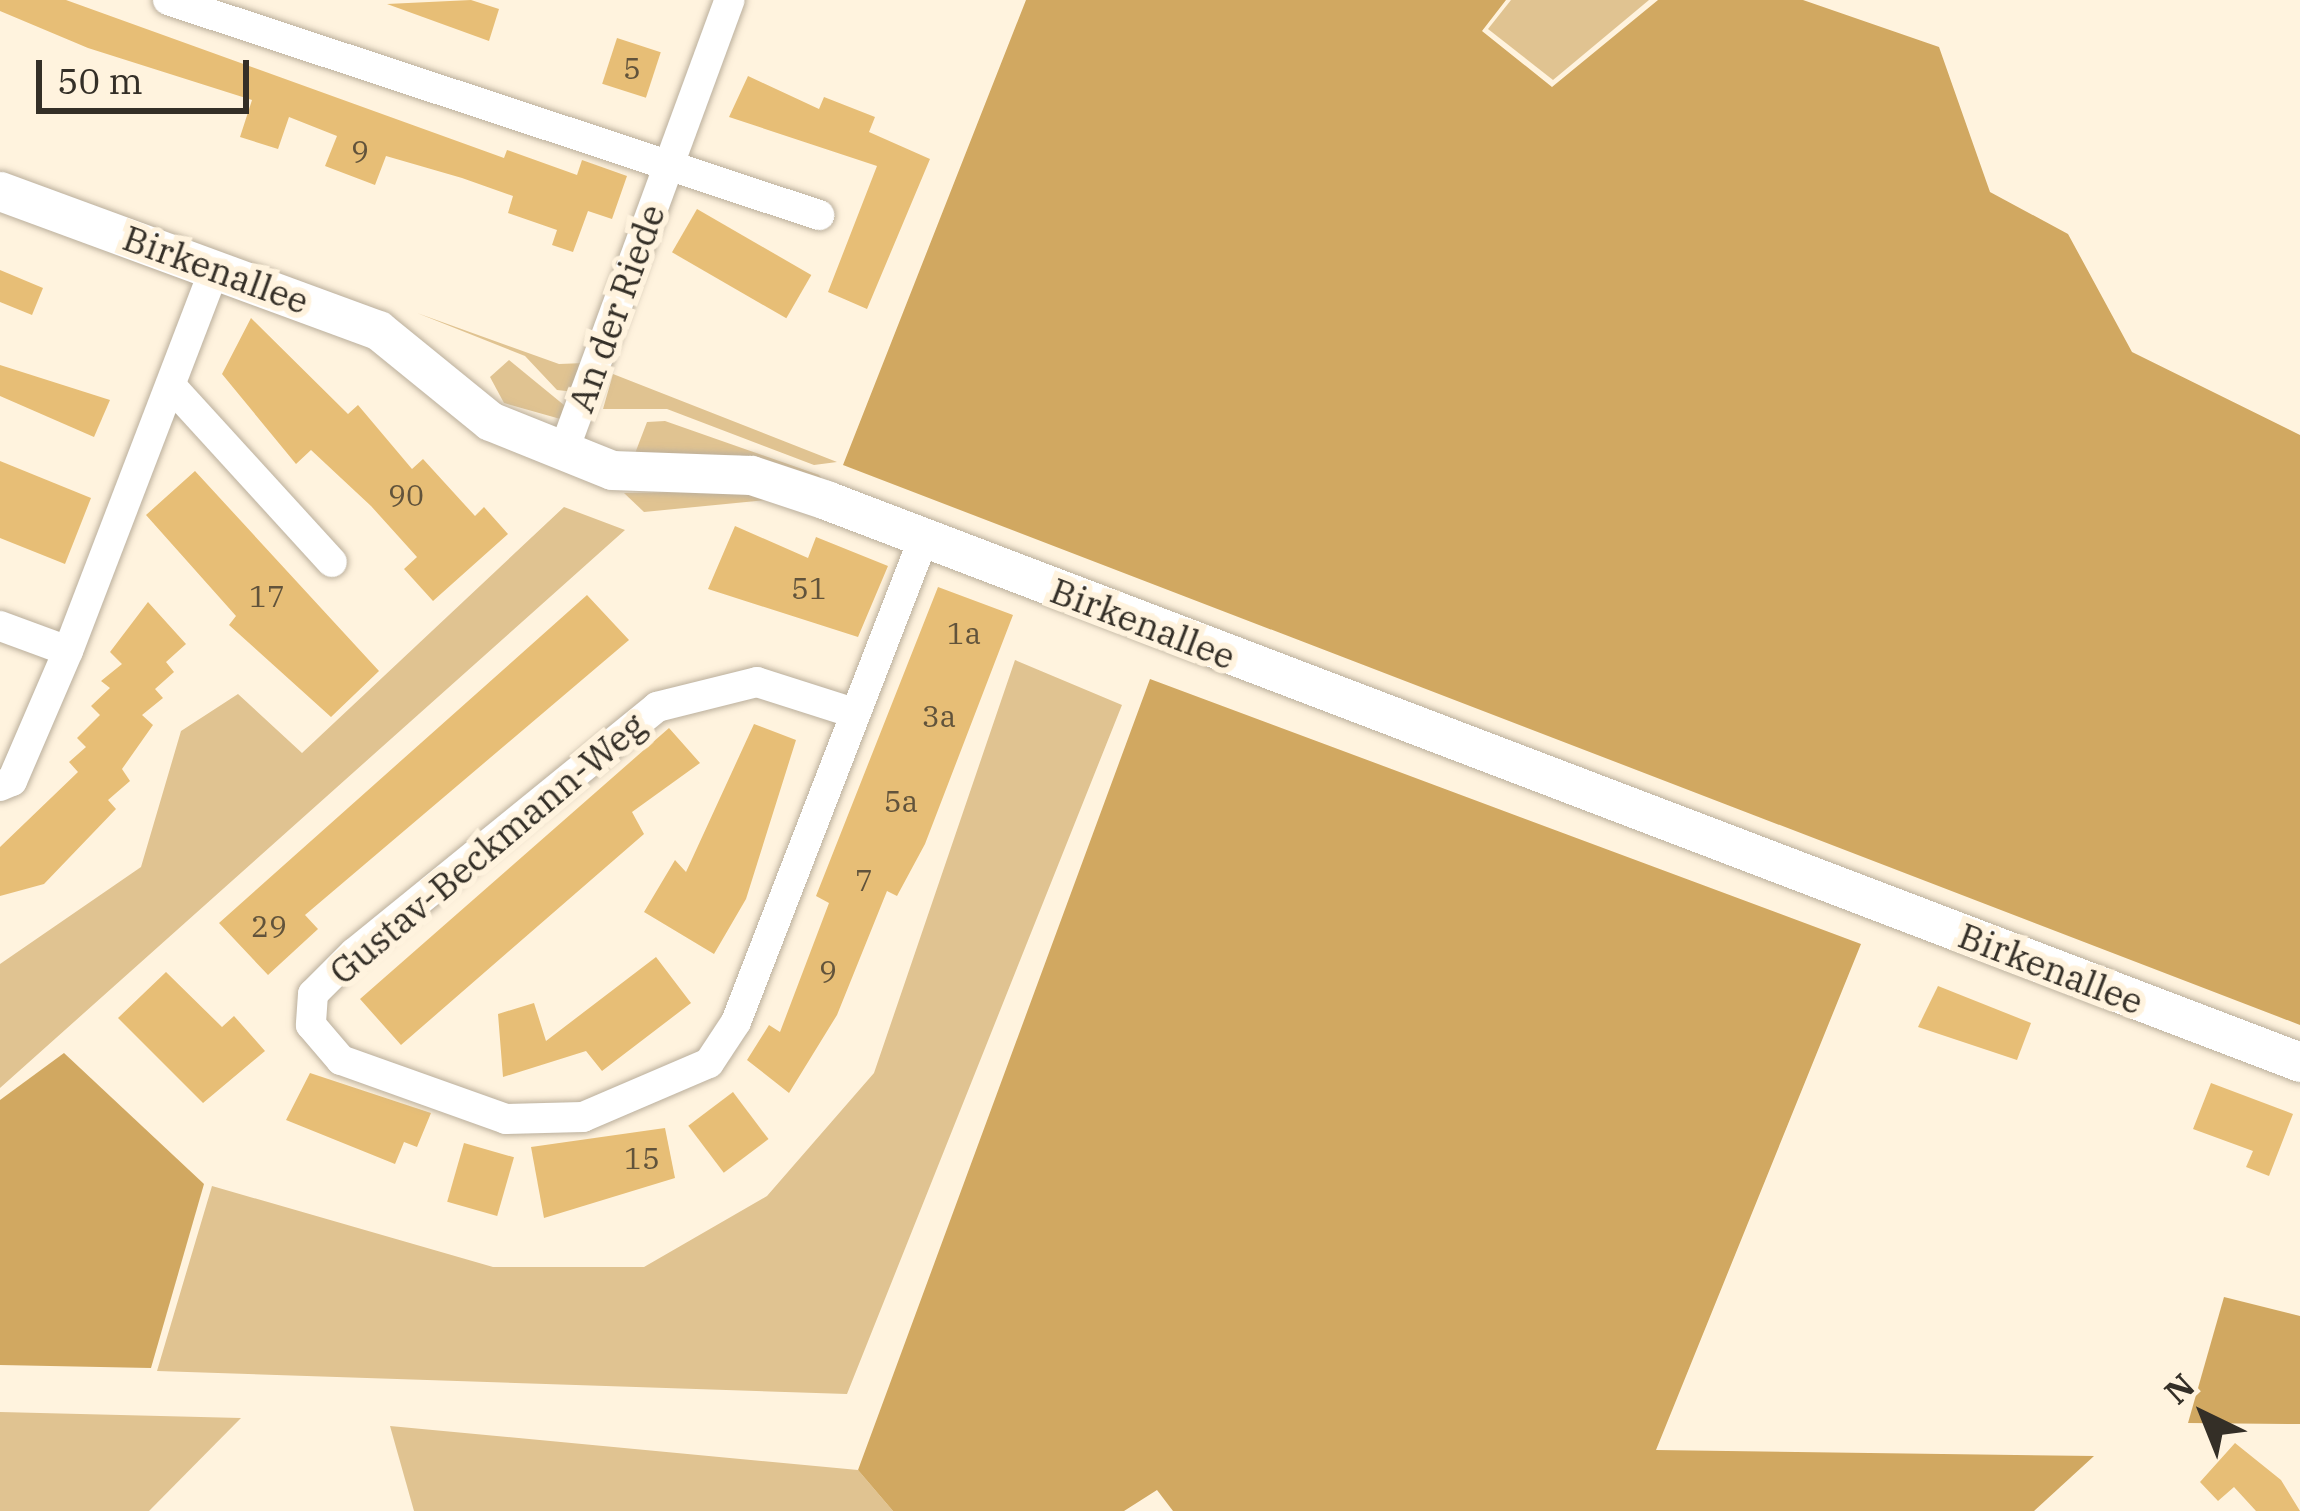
<!DOCTYPE html>
<style>
body{margin:0}
#map{position:relative;width:2300px;height:1511px;overflow:hidden;background:#fff3de;font-family:"IBM Plex Serif",serif}
div>[style]{position:absolute}
.green>*{inset:0;background:#e0c391}
.forest>*{inset:0;background:#d1a861}
.building>*{inset:0;background:#e7be76;transform-origin:0 0}
.roads{filter:drop-shadow(0 0 3px #bbaf9c) drop-shadow(0 0 3px #bbaf9c)}
.minor>*{height:30px;margin:-15px;padding:0 15px;transform-origin:15px;border-radius:15px;background:#fff}
.tertiary>*{height:39px;margin:-19.5px;padding:0 19.5px;transform-origin:19.5px;border-radius:19.5px;background:#fff}
span{translate:-50% -50%;white-space:nowrap;text-align:center;line-height:1.15;-webkit-text-stroke:12px #fff3de;paint-order:stroke}
.number-label{font-size:30px;color:#61533b}
.number-label span{-webkit-text-stroke-width:0}
.street-label{font-size:36px;color:#342f27}
.north{position:absolute;left:2144px;top:1355px;width:120px;height:120px;-webkit-text-stroke:9px #fff3de;paint-order:stroke;rotate:317deg;font-size:33px;font-weight:700;line-height:48px;text-align:center;color:#342f27}
.north::after{content:'';display:block;margin:auto;width:42px;height:54px;background:#342f27;clip-path:polygon(50% 0,100% 100%,50% 72%,0 100%)}
.scale{position:absolute;left:36px;top:60px;width:213px;height:54px;box-sizing:border-box;border:6px solid #342f27;border-top:0;padding-left:15px;font-size:36px;line-height:42px;white-space:nowrap;color:#342f27;-webkit-text-stroke:9px #fff3de;paint-order:stroke}
</style>
<div id="map">
<div class="green">
<div style="clip-path:polygon(1511px 0,1649px 0,1553px 80px,1488px 29px)"></div>
<div style="clip-path:polygon(417px 313px,559px 364px,585px 363px,575px 392px,557px 390px,525px 356px)"></div>
<div style="clip-path:polygon(509px 360px,570px 410px,564px 420px,504px 403px,490px 377px)"></div>
<div style="clip-path:polygon(613px 374px,837px 462px,814px 465px,667px 409px,603px 409px)"></div>
<div style="clip-path:polygon(665px 421px,819px 475px,823px 480px,739px 455px,634px 456px,647px 422px)"></div>
<div style="clip-path:polygon(747px 491px,766px 500px,644px 512px,624px 493px)"></div>
<div style="clip-path:polygon(564px 507px,625px 530px,0 1088px,0 964px,141px 867px,181px 731px,238px 694px,302px 753px)"></div>
<div style="clip-path:polygon(1015px 660px,1122px 705px,847px 1394px,157px 1371px,212px 1186px,493px 1267px,644px 1267px,767px 1196px,874px 1073px)"></div>
<div style="clip-path:polygon(0 1412px,241px 1418px,149px 1511px,0 1511px)"></div>
<div style="clip-path:polygon(390px 1426px,858px 1470px,893px 1511px,414px 1511px)"></div>
</div>
<div class="forest">
<div style="clip-path:polygon(1026px 0,1506px 0,1482px 31px,1552px 87px,1658px 0,1803px 0,1939px 47px,1990px 192px,2068px 234px,2132px 352px,2300px 435px,2300px 1025px,843px 465px)"></div>
<div style="clip-path:polygon(1150px 679px,1861px 944px,1656px 1450px,2094px 1456px,2034px 1511px,1173px 1511px,1157px 1490px,1124px 1511px,893px 1511px,858px 1470px)"></div>
<div style="clip-path:polygon(64px 1053px,204px 1184px,151px 1368px,0 1365px,0 1100px)"></div>
<div style="clip-path:polygon(2224px 1297px,2300px 1316px,2300px 1424px,2188px 1423px)"></div>
</div>
<div class="building">
<div style="clip-path:polygon(0 0,66px 0,504px 158px,507px 150px,577px 175px,582px 160px,627px 176px,612px 219px,588px 211px,573px 252px,552px 245px,557px 230px,508px 213px,513px 196px,462px 178px,386px 156px,375px 185px,325px 166px,337px 136px,289px 117px,278px 149px,240px 137px,252px 100px,88px 48px,0 11px)"></div>
<div style="clip-path:polygon(471px 0,499px 9px,489px 41px,387px 4px)"></div>
<div style="left:617px;top:38px;width:46px;height:48px;rotate:18deg"></div>
<div style="clip-path:polygon(748px 76px,819px 109px,824px 97px,875px 117px,869px 132px,930px 159px,867px 309px,828px 292px,877px 166px,729px 117px)"></div>
<div style="left:697px;top:209px;width:132px;height:50px;rotate:30deg"></div>
<div style="clip-path:polygon(0 270px,43px 288px,32px 315px,0 302px)"></div>
<div style="clip-path:polygon(251px 318px,348px 414px,358px 405px,412px 469px,423px 459px,475px 516px,484px 507px,508px 534px,433px 601px,404px 569px,417px 557px,371px 506px,311px 450px,296px 464px,222px 374px)"></div>
<div style="clip-path:polygon(0 365px,110px 400px,94px 437px,0 396px)"></div>
<div style="clip-path:polygon(0 461px,91px 498px,65px 564px,0 538px)"></div>
<div style="clip-path:polygon(195px 471px,379px 671px,331px 717px,229px 625px,236px 616px,146px 515px)"></div>
<div style="clip-path:polygon(735px 526px,808px 558px,816px 537px,888px 566px,858px 637px,708px 589px)"></div>
<div style="clip-path:polygon(938px 587px,1013px 615px,925px 844px,897px 896px,887px 891px,837px 1015px,789px 1093px,747px 1060px,769px 1025px,780px 1032px,829px 903px,816px 896px)"></div>
<div style="clip-path:polygon(587px 595px,629px 640px,305px 915px,318px 929px,268px 975px,219px 923px)"></div>
<div style="clip-path:polygon(148px 602px,186px 644px,166px 662px,174px 672px,155px 689px,163px 698px,142px 715px,153px 725px,122px 769px,130px 781px,108px 800px,116px 809px,44px 884px,0 896px,0 847px,78px 772px,69px 762px,86px 747px,77px 738px,100px 715px,91px 706px,110px 688px,101px 681px,122px 664px,110px 652px)"></div>
<div style="clip-path:polygon(754px 724px,796px 740px,746px 899px,714px 954px,644px 912px,675px 860px,686px 872px)"></div>
<div style="clip-path:polygon(669px 728px,700px 763px,632px 812px,644px 834px,401px 1045px,360px 999px)"></div>
<div style="clip-path:polygon(656px 957px,691px 1003px,602px 1071px,586px 1051px,503px 1077px,498px 1014px,534px 1003px,546px 1041px)"></div>
<div style="clip-path:polygon(166px 972px,222px 1027px,234px 1016px,265px 1051px,203px 1103px,118px 1018px)"></div>
<div style="clip-path:polygon(1938px 986px,2031px 1023px,2017px 1060px,1918px 1027px)"></div>
<div style="clip-path:polygon(310px 1073px,431px 1113px,417px 1147px,404px 1142px,395px 1164px,286px 1120px)"></div>
<div style="clip-path:polygon(2211px 1083px,2293px 1114px,2269px 1176px,2246px 1167px,2253px 1151px,2193px 1129px)"></div>
<div style="left:733px;top:1092px;width:59px;height:56px;rotate:53deg"></div>
<div style="clip-path:polygon(665px 1128px,675px 1178px,544px 1218px,531px 1147px)"></div>
<div style="left:464px;top:1143px;width:52px;height:61px;rotate:16deg"></div>
<div style="clip-path:polygon(2235px 1443px,2281px 1480px,2300px 1511px,2256px 1511px,2234px 1487px,2218px 1501px,2200px 1482px)"></div>
</div>
<div class="roads">
<div class="minor">
<div style="left:168px;top:0;width:686px;rotate:18.28deg"></div>
<div style="left:172px;top:387px;width:237px;rotate:47.6deg"></div>
<div style="left:564px;top:450px;width:480px;rotate:-69.8deg"></div>
<div style="left:0;top:626px;width:72px;rotate:20.2deg"></div>
<div style="left:854px;top:713px;width:102px;rotate:-162.3deg"></div>
<div style="left:757px;top:682px;width:103px;rotate:166deg"></div>
<div style="left:657px;top:707px;width:390px;rotate:140.9deg"></div>
<div style="left:354px;top:953px;width:58px;rotate:135deg"></div>
<div style="left:313px;top:994px;width:31px;rotate:94deg"></div>
<div style="left:311px;top:1025px;width:46px;rotate:49.4deg"></div>
<div style="left:341px;top:1060px;width:175px;rotate:19.7deg"></div>
<div style="left:506px;top:1119px;width:77px;rotate:-1.5deg"></div>
<div style="left:583px;top:1117px;width:137px;rotate:-23.2deg"></div>
<div style="left:709px;top:1063px;width:49px;rotate:-56.6deg"></div>
<div style="left:736px;top:1022px;width:517px;rotate:-68.8deg"></div>
<div style="left:0;top:786px;width:13px;rotate:-23deg"></div>
<div style="left:12px;top:781px;width:142px;rotate:-66.7deg"></div>
<div style="left:68px;top:651px;width:410px;rotate:-69deg"></div>
</div>
<div class="tertiary">
<div style="left:0;top:191px;width:403px;rotate:20.2deg"></div>
<div style="left:378px;top:330px;width:144px;rotate:39.1deg"></div>
<div style="left:490px;top:421px;width:131px;rotate:21.9deg"></div>
<div style="left:612px;top:470px;width:139px;rotate:2.1deg"></div>
<div style="left:751px;top:475px;width:79px;rotate:18.4deg"></div>
<div style="left:826px;top:500px;width:1578px;rotate:20.87deg"></div>
</div>
</div>
<div class="number-label">
<span style="left:632px;top:68px">5</span>
<span style="left:360px;top:151px">9</span>
<span style="left:406px;top:495px">90</span>
<span style="left:809px;top:588px">51</span>
<span style="left:267px;top:596px">17</span>
<span style="left:964px;top:633px">1a</span>
<span style="left:939px;top:716px">3a</span>
<span style="left:901px;top:801px">5a</span>
<span style="left:864px;top:880px">7</span>
<span style="left:269px;top:926px">29</span>
<span style="left:828px;top:971px">9</span>
<span style="left:642px;top:1158px">15</span>
</div>
<div class="street-label">
<span style="left:216px;top:269px;rotate:20deg">Birkenallee</span>
<span style="left:616px;top:308px;rotate:-70deg">An der Riede</span>
<span style="left:1143px;top:623px;rotate:21deg">Birkenallee</span>
<span style="left:487px;top:848px;rotate:-40deg">Gustav-Beckmann-Weg</span>
<span style="left:2051px;top:968px;rotate:21deg">Birkenallee</span>
</div>
<div class="north">N</div>
<div class="scale">50 m</div>
</div>
